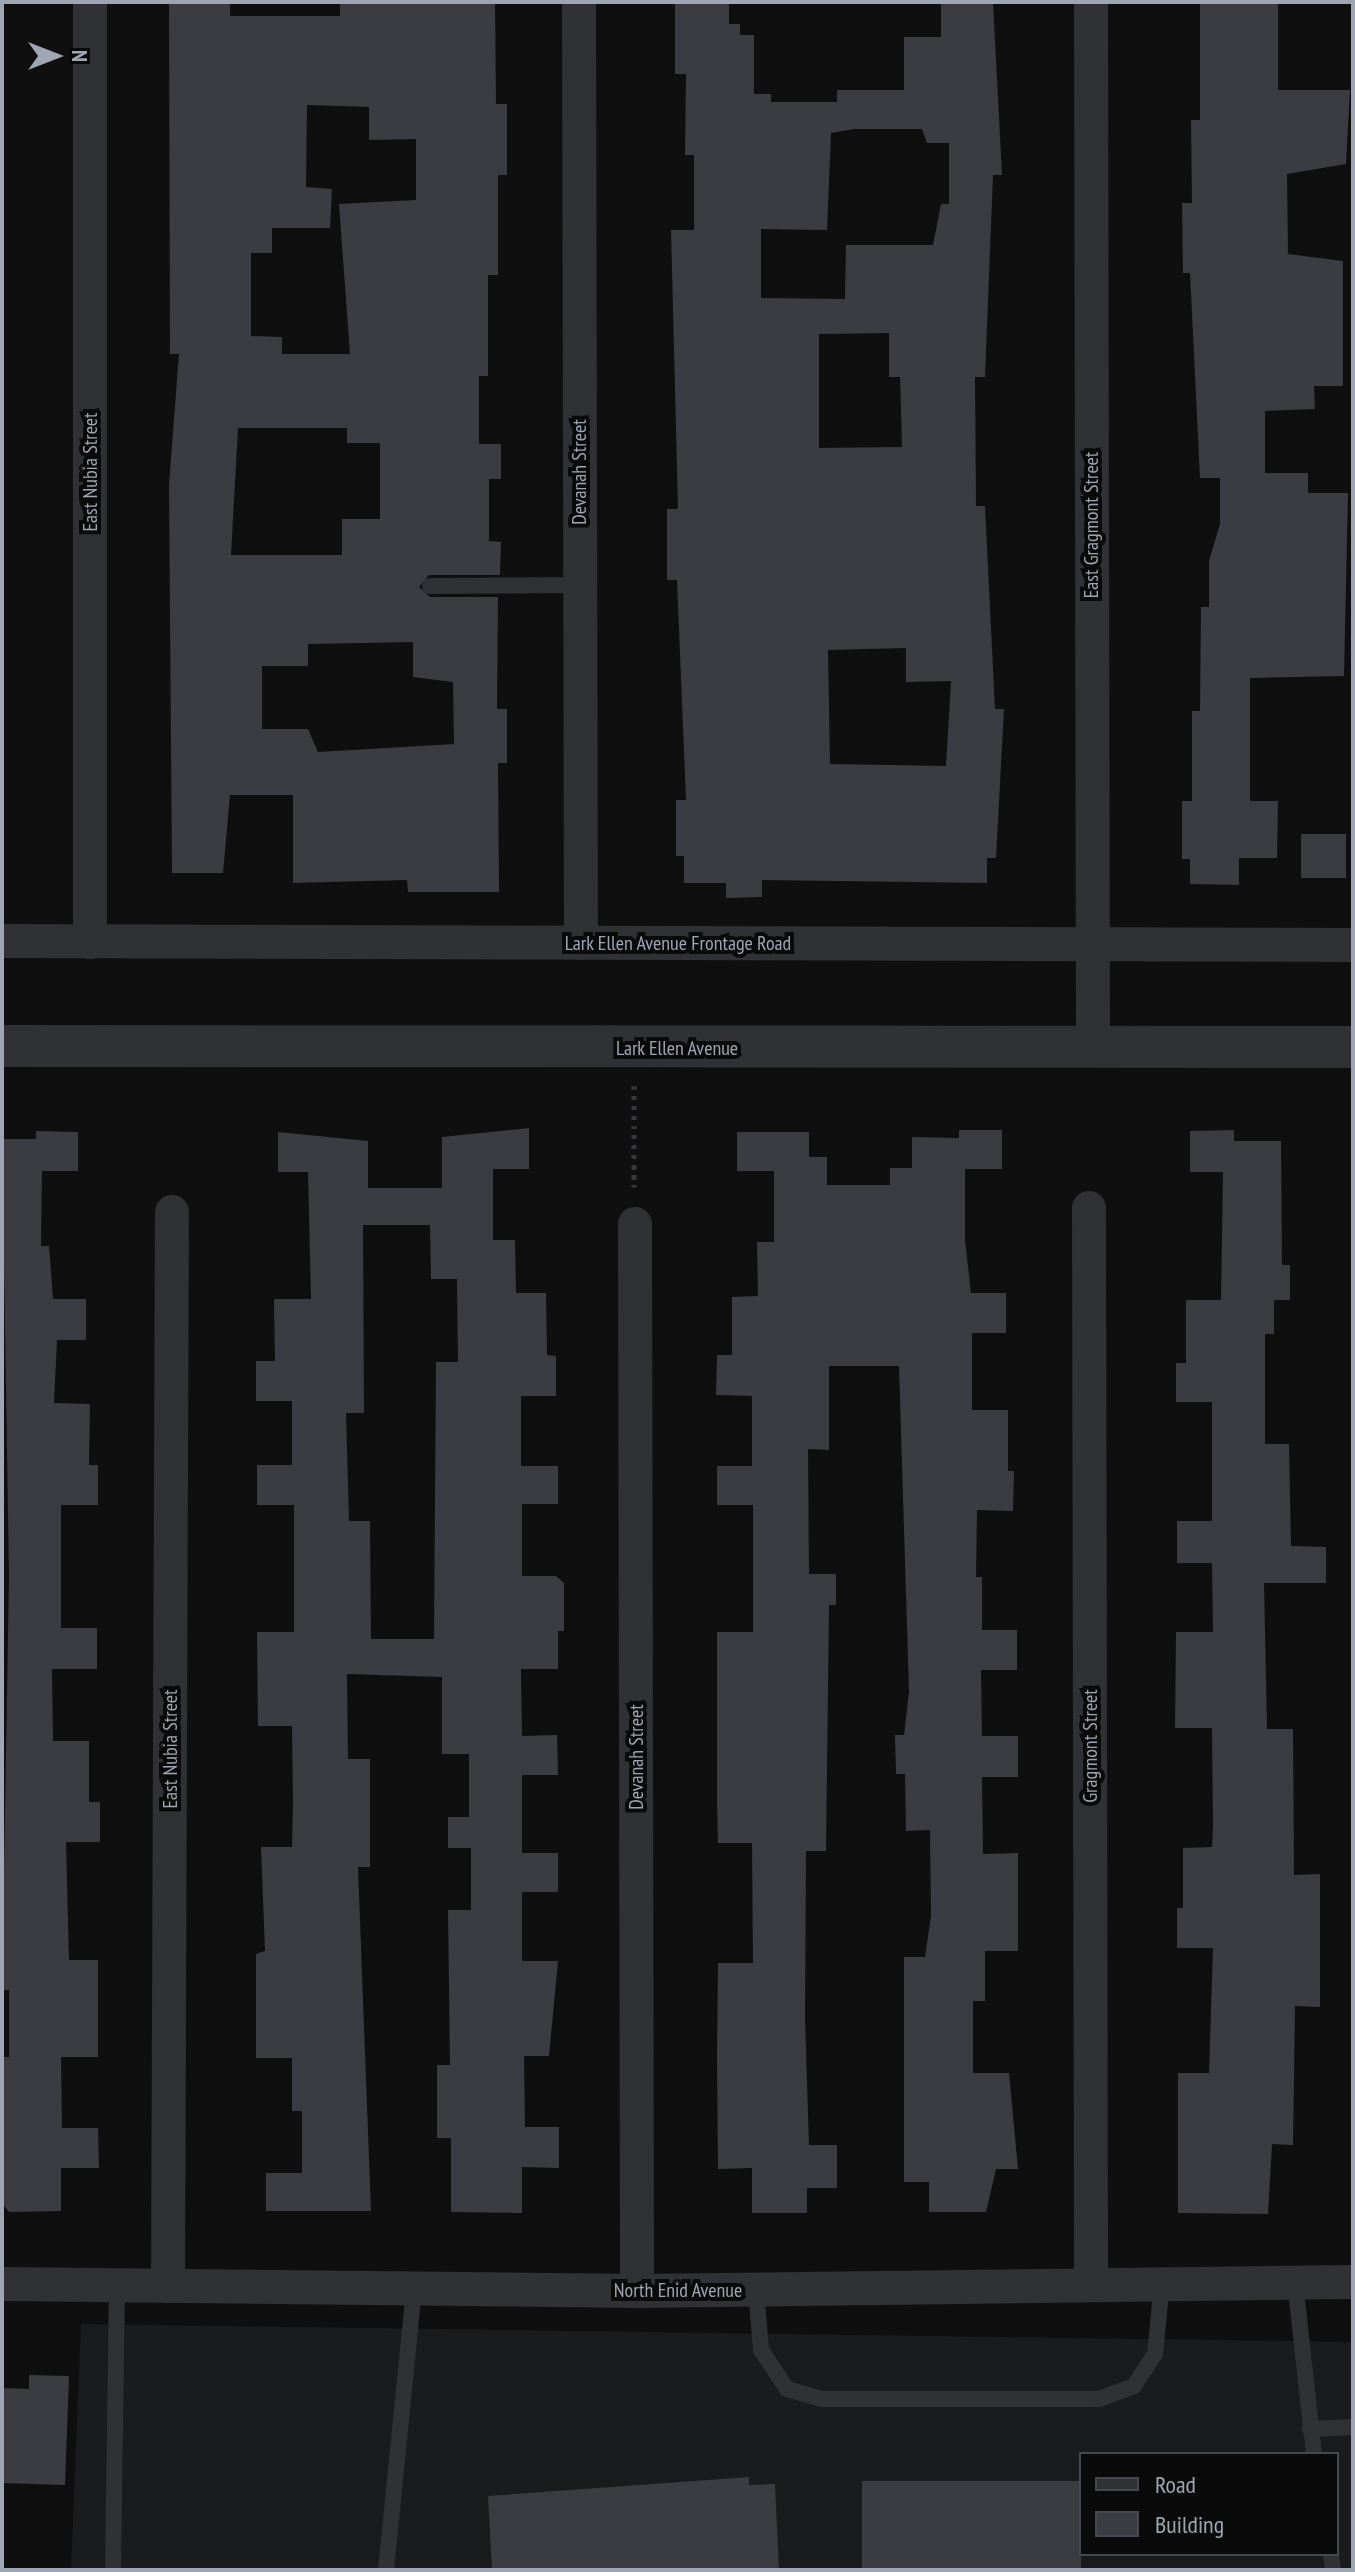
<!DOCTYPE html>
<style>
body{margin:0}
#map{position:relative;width:1355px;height:2572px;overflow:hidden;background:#0f0f10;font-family:"PT Sans Narrow",sans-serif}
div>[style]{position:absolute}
.built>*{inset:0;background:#1a1b1d}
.building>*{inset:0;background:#3b3c41;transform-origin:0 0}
.path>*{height:5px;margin-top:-2.5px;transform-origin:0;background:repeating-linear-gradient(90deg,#35383d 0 4px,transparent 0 10px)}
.service>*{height:16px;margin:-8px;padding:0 8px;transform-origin:8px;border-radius:8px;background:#2f3135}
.minor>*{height:34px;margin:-17px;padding:0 17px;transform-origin:17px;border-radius:17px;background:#2f3135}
.tertiary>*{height:42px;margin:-21px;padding:0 21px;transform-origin:21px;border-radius:21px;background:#2f3135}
span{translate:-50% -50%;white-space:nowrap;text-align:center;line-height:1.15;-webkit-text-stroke:8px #0a0a0b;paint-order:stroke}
.street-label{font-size:20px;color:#9ea5b3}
.frame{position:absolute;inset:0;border:4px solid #9ea5b3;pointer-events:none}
.legend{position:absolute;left:1079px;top:2452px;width:260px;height:104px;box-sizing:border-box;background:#0a0a0b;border:2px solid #45484e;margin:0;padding:10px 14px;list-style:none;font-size:24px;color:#9ea5b3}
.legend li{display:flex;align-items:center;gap:16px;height:40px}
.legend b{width:40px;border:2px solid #45484e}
.north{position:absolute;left:16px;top:16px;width:80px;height:80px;-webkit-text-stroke:6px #0a0a0b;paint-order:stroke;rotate:90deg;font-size:22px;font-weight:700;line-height:32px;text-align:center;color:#9ea5b3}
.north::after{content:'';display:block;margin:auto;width:28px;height:36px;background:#9ea5b3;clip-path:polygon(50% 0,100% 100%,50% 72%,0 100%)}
</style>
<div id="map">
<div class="built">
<div style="clip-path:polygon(evenodd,81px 2324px,1353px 2342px,1353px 2570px,71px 2570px,81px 2324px,1081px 2454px,1337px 2454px,1337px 2554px,1081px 2554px,1081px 2454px)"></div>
</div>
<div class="building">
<div style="clip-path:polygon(evenodd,169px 2px,230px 2px,230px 16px,340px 16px,340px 4px,495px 3px,496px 104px,507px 104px,507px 175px,498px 175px,498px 275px,488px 275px,488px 376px,479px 376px,479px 444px,501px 444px,501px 479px,489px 479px,489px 541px,501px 542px,500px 575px,429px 575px,419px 587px,430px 597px,498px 597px,497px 709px,507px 709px,507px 763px,498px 763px,499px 892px,408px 892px,407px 880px,293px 883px,293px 795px,230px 795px,223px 873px,172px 873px,169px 485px,179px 354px,170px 354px,169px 2px,307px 105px,369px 107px,369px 140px,416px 139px,416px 200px,339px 204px,350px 354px,282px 354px,282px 337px,251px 336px,251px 253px,272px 253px,272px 228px,330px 228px,332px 189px,306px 187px,307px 105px,169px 2px,238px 428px,347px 428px,347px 443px,380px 443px,380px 519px,342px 519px,342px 555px,231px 555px,238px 428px,169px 2px,413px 642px,413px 677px,453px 682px,454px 744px,318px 752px,308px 729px,262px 729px,262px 666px,308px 666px,308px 644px,413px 642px)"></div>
<div style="clip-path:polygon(evenodd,729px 2px,729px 24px,740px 24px,740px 35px,754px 35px,754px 94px,771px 94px,771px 102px,837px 102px,837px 90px,904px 90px,904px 37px,941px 37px,941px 3px,993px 2px,1002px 175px,993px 175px,985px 377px,975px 377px,976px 506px,985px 506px,995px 709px,1004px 709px,996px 858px,987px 858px,987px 883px,762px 880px,762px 897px,726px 898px,726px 883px,684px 883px,684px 856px,676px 856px,676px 800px,686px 800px,677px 580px,667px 580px,667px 509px,678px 509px,671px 230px,694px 230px,694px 155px,685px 155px,686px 74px,675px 74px,675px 3px,729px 2px,854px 129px,922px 129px,927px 143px,949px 143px,949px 204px,941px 204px,933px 245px,846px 245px,845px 299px,761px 298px,761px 229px,827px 230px,831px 133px,854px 129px,729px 2px,889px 333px,889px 377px,900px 377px,902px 447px,819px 448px,819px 334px,889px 333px,729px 2px,906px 648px,906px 682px,951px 681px,946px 766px,830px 764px,828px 650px,906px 648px)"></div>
<div style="clip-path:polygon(1200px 2px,1278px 2px,1278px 90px,1350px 90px,1346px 164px,1287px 174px,1288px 254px,1343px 261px,1343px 386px,1314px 386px,1315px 409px,1265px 411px,1265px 473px,1308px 473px,1308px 493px,1348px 493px,1344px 676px,1250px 678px,1250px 801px,1278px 801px,1277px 858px,1239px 858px,1239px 885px,1190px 884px,1190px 859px,1182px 859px,1182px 801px,1192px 801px,1192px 711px,1200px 711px,1201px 607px,1209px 607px,1209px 561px,1220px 524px,1220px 478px,1200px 478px,1190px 273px,1183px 273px,1182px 203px,1192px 203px,1191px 120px,1200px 120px)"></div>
<div style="left:1301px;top:834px;width:45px;height:44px"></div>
<div style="clip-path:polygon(evenodd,529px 1128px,529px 1169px,493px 1169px,493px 1240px,515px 1240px,516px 1293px,546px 1293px,547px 1355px,556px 1356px,556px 1396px,521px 1396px,521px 1466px,558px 1466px,558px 1504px,522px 1504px,522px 1576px,556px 1576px,564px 1583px,564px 1631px,558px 1631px,558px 1669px,521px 1669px,522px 1736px,557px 1735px,558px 1775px,522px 1775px,522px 1853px,558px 1853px,558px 1892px,522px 1892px,522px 1961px,558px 1961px,549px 2056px,524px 2056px,525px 2127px,559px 2127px,559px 2168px,522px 2167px,522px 2213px,451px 2212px,451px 2138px,437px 2138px,437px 2065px,450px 2065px,448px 1910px,471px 1910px,471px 1848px,448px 1848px,448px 1817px,469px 1817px,469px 1754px,442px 1754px,442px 1677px,347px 1674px,348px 1759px,370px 1759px,370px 1867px,358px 1867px,371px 2211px,266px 2211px,266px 2173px,302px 2173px,302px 2111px,292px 2111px,292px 2058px,256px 2058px,256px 1954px,265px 1951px,261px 1847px,292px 1847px,293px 1803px,292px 1726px,258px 1726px,257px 1632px,294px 1632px,294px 1505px,257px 1505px,257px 1465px,292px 1465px,292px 1401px,256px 1401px,256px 1361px,275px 1361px,274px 1299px,311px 1299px,308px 1172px,278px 1172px,278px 1132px,368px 1141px,368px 1188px,442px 1188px,442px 1137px,529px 1128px,363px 1225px,430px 1225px,431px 1279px,457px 1279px,458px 1362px,436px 1362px,434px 1639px,371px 1639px,370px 1521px,349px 1521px,346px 1413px,364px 1413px,363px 1225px)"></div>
<div style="clip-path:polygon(959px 1130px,1002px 1130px,1002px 1169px,965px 1169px,965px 1240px,971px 1293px,1006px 1293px,1006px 1333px,972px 1333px,972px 1410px,1008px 1410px,1008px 1471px,1014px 1471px,1013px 1511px,977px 1510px,976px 1577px,982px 1577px,982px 1630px,1017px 1630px,1017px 1670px,981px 1670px,982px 1736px,1018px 1736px,1018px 1777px,982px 1777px,983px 1854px,1018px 1853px,1018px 1951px,985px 1951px,985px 2001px,973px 2001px,973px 2073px,1009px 2073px,1018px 2169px,996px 2169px,986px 2212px,929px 2212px,929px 2182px,904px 2182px,904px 1957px,925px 1957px,931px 1916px,930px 1830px,906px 1831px,905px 1774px,896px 1774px,895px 1735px,904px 1735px,909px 1692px,899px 1366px,829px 1366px,829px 1450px,808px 1449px,809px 1574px,836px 1574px,836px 1605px,829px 1605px,826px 1851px,806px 1851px,805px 2018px,809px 2145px,837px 2145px,837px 2188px,807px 2188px,807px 2213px,752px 2213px,752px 2168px,718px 2169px,717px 2054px,718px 1963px,753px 1963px,752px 1843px,718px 1843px,717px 1804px,717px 1632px,753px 1632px,753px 1505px,717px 1505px,717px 1466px,752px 1466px,752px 1396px,716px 1395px,717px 1355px,732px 1355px,732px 1297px,758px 1296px,757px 1242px,774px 1242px,774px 1171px,737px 1171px,737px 1132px,809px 1132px,809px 1157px,827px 1157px,827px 1185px,890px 1185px,890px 1168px,912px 1168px,912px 1137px,959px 1138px)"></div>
<div style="clip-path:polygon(1234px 1130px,1234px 1141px,1281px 1141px,1282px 1265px,1290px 1265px,1290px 1300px,1274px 1300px,1274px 1334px,1265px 1334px,1265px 1444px,1289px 1444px,1291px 1546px,1326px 1547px,1326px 1583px,1264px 1583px,1267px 1729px,1293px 1729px,1294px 1875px,1320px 1874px,1320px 2007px,1295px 2006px,1293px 2145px,1272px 2144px,1268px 2214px,1178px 2213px,1178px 2073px,1209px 2073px,1213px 1948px,1177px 1948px,1177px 1908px,1183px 1908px,1183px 1848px,1212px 1847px,1213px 1826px,1212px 1728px,1175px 1728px,1176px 1632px,1213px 1632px,1212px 1563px,1177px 1563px,1177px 1521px,1212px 1521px,1212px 1402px,1176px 1402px,1176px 1363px,1186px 1363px,1186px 1300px,1221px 1300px,1223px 1172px,1190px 1172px,1190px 1131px)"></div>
<div style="clip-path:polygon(36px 1131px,78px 1132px,78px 1171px,42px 1171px,41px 1246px,49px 1246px,53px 1299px,86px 1299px,86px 1340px,57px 1340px,54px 1403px,90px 1404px,89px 1465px,98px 1465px,98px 1505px,61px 1505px,61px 1628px,97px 1628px,97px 1669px,52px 1669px,53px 1741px,89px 1741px,89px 1802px,100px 1802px,100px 1842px,66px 1842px,69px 1960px,98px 1960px,98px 2057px,61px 2057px,62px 2128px,98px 2128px,99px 2168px,61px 2168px,61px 2211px,9px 2212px,2px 2203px,2px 2057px,9px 2057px,9px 1990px,2px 1990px,9px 1576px,2px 1139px,36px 1139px)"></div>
<div style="clip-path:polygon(29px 2375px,69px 2376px,65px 2485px,2px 2483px,2px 2388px,29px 2389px)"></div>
<div style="clip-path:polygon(749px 2477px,749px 2485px,775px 2484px,779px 2570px,492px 2570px,488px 2496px)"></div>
<div style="left:1081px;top:2481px;width:89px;height:219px;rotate:90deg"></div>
</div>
<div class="path">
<div style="left:634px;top:1085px;width:102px;rotate:90deg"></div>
</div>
<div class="service">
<div style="left:430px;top:586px;width:149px;rotate:-0.4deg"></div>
<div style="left:1295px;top:2282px;width:173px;rotate:83.7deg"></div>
<div style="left:756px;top:2289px;width:61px;rotate:85.3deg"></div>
<div style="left:761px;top:2350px;width:47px;rotate:56.3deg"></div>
<div style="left:787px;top:2389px;width:37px;rotate:16deg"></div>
<div style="left:823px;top:2399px;width:276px"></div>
<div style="left:1099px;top:2399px;width:37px;rotate:-20deg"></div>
<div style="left:1134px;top:2386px;width:38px;rotate:-57deg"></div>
<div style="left:1155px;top:2354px;width:71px;rotate:-84.4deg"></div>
<div style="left:1310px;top:2429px;width:43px;rotate:-2.7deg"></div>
<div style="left:1331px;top:2554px;width:16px;rotate:83deg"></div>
<div style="left:113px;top:2570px;width:285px;rotate:-89.2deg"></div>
<div style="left:386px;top:2570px;width:283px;rotate:-84.3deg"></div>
</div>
<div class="minor">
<div style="left:579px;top:2px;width:941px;rotate:89.88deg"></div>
<div style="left:1091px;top:2px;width:1046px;rotate:89.89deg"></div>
<div style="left:2px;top:941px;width:1351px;rotate:0.17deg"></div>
<div style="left:90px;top:942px;width:940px;rotate:-90deg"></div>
<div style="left:1089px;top:1208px;width:1075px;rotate:89.89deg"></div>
<div style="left:635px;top:1224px;width:1067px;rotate:89.89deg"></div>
<div style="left:2px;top:2284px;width:635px;rotate:0.63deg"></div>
<div style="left:637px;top:2291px;width:716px;rotate:-0.72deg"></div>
<div style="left:168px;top:2286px;width:1074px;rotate:-89.79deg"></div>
</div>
<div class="tertiary">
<div style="left:2px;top:1046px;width:1351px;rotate:0.04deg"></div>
</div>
<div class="street-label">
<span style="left:90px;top:472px;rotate:-90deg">East Nubia Street</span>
<span style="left:579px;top:472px;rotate:-90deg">Devanah Street</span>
<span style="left:1091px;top:525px;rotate:-90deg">East Gragmont Street</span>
<span style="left:678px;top:943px">Lark Ellen Avenue Frontage Road</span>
<span style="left:677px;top:1048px">Lark Ellen Avenue</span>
<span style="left:1090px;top:1746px;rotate:-90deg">Gragmont Street</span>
<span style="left:170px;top:1749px;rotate:-90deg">East Nubia Street</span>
<span style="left:636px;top:1757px;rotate:-90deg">Devanah Street</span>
<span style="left:678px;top:2290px">North Enid Avenue</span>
</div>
<div class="frame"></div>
<ul class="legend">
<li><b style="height:10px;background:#2f3135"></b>Road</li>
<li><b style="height:22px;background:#3b3c41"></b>Building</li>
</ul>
<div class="north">N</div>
</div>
